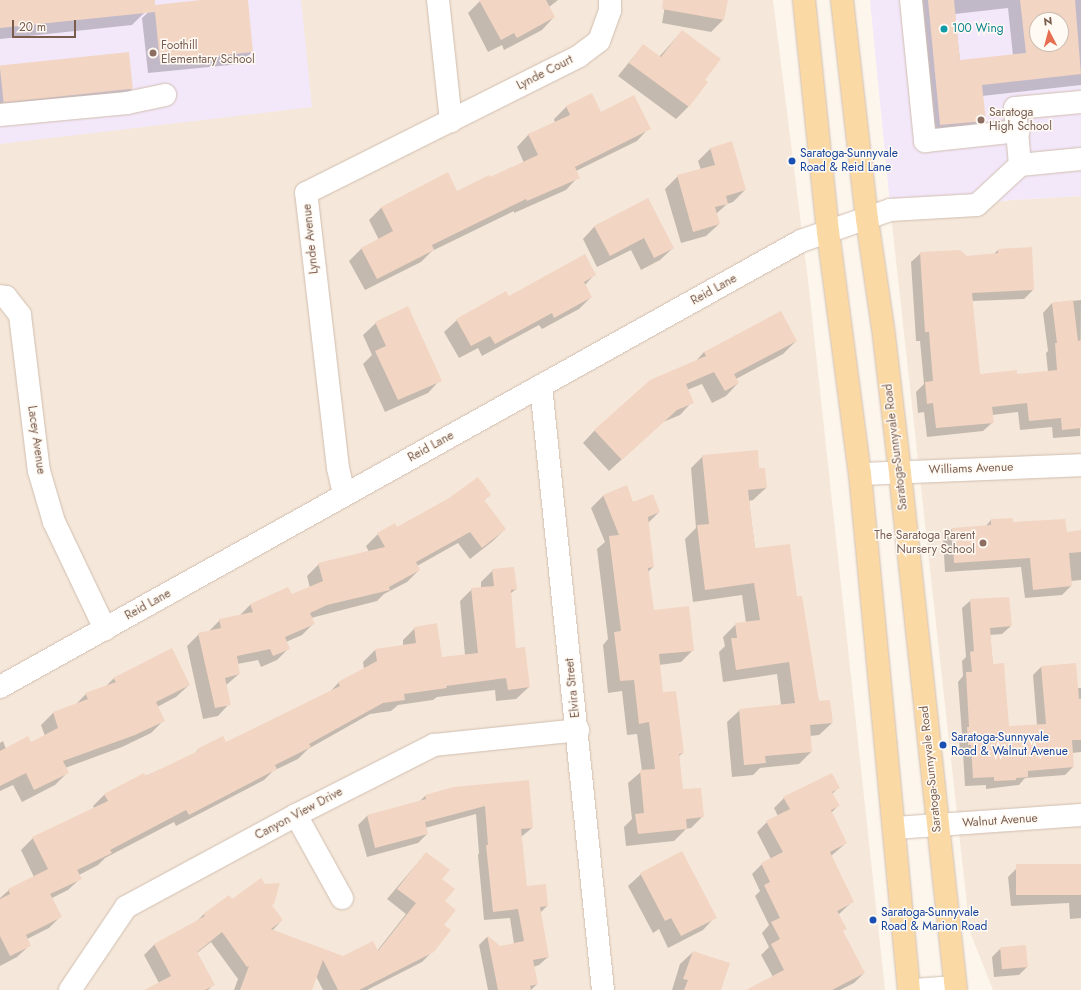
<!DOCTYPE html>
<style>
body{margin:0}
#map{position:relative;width:1081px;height:990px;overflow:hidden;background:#fdf6ec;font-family:Jost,sans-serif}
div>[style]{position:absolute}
.residential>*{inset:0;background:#f5e8da}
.education>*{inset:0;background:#f3e8fa}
.shadow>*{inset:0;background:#0003}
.building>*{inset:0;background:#f3d5c3;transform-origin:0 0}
.roads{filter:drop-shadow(0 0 1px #d1beb0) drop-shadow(0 0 1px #d1beb0)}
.minor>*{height:22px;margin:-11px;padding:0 11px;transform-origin:11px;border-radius:11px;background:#fff}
.major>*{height:22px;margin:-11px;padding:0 11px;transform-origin:11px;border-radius:11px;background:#fbd9a5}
.dots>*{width:11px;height:11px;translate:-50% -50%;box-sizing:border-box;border:2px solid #fffaf3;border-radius:50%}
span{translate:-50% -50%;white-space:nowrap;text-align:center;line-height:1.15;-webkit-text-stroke:3px #fffaf3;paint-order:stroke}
.culture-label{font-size:12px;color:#0d838f}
.left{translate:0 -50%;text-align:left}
.education-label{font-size:12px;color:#785e54}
.right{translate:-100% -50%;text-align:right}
.street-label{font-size:12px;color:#7a5c4d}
.transit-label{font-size:12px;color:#164399}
.north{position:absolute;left:1029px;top:12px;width:40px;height:40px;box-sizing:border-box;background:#fffaf3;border:1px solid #cabbb1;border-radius:50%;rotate:354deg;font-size:11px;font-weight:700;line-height:16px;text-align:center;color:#7a5c4d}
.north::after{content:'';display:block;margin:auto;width:14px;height:18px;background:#e76f51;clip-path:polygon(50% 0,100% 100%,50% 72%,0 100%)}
.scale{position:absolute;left:12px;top:20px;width:64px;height:18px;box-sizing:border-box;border:2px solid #7a5c4d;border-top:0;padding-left:5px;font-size:12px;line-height:14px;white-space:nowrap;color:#7a5c4d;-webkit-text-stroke:3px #fffaf3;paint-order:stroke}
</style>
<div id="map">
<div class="residential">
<div style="clip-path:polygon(0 0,773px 0,808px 280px,885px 990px,0 990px)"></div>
<div style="clip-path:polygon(1081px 196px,1081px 990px,993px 990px,970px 932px,891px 215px,1011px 200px)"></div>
</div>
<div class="education">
<div style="clip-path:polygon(0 0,301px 0,312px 107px,0 144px)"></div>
<div style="clip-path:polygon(evenodd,870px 0,1081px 0,1081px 196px,1011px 200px,891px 215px,870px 0,1037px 20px,1061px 20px,1061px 44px,1037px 44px,1037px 20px)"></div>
</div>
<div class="shadow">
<div style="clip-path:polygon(0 0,143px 0,145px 12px,132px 25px,0 39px)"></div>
<div style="clip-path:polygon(211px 0,247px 0,252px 52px,240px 64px,148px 73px,142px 18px,155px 6px)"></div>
<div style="clip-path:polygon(481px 0,558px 0,549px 7px,554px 17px,542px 30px,504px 50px,502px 45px,488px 52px,468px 13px)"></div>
<div style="clip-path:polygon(666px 0,727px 0,723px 20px,711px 32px,662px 23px)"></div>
<div style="clip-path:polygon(evenodd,915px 0,1081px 0,1081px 85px,982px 96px,985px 120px,972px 133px,928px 137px,915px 0,1008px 8px,1013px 56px,960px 61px,955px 14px,1008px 8px,915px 0,1037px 20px,1061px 20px,1061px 44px,1037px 44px,1037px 20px)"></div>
<div style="clip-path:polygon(682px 31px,704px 80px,707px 82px,688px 107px,676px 119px,618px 76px,643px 45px,659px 57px)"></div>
<div style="clip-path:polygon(0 66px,132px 89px,120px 101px,0 113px)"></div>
<div style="clip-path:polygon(591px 94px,601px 113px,649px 128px,637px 141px,576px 171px,578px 177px,566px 190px,514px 213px,514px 211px,432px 251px,421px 262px,365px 290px,349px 261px,362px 248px,379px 240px,369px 220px,381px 208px,447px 174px,457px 193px,524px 163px,517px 147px,529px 134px,555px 123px,554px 119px,566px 107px)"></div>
<div style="clip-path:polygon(711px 148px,745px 190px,733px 202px,727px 204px,716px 214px,719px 224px,706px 236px,681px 243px,665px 189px,678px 176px,701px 170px,698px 161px)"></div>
<div style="clip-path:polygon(648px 199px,673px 248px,660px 260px,641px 270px,631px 250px,597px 267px,583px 239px,595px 226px)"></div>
<div style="clip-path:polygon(998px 250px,1033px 290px,1024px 299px,972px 301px,979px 375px,1016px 375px,1048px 372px,1046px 353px,1048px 351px,1043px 313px,1052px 303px,1081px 300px,1080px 436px,1053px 438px,1052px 427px,1020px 430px,1018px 412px,992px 415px,993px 422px,983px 431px,927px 437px,924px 412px,918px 413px,916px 392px,924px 384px,920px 341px,916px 341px,911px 262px,921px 253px,967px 257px,994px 254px)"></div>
<div style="clip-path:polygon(595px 274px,585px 285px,591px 297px,579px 309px,542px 329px,539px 325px,482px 356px,478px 348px,459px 358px,444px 332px,457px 320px,506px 293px,508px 298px)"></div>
<div style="clip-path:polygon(376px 323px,440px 380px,428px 393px,385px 412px,363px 364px,372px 355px,363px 335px)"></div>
<div style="clip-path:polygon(796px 341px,783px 354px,736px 379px,738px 383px,726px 396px,712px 403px,702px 384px,687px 390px,692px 402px,680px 415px,663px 422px,609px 471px,583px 443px,595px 430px,696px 361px,704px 352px)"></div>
<div style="clip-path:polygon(703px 456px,758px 469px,766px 488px,753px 500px,749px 501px,755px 549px,796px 597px,819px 702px,832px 723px,819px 735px,810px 736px,811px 752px,799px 764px,760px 768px,753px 775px,732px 777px,727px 722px,740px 710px,781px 705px,777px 674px,723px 682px,719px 652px,725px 646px,723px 637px,736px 624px,746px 623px,742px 595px,693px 602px,685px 539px,696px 528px,691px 468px)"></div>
<div style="clip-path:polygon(626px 487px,633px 503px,659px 512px,648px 523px,653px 567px,648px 572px,653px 611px,693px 650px,681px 662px,659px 665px,662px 693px,683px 753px,679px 756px,682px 790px,703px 816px,691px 828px,686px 829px,674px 841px,626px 846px,624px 827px,632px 819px,628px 783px,642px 771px,637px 734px,627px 735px,622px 691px,608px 693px,603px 645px,608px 639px,597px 549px,605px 542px,591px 508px,603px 496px)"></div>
<div style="clip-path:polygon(490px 495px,483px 501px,505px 529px,493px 541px,470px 559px,458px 543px,417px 566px,419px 570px,407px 582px,384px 594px,377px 601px,311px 618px,314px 623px,302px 635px,286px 642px,289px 648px,277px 660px,261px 667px,258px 660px,237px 664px,239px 674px,225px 686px,229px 704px,218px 716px,203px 719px,187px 646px,199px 634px,208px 632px,220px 620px,239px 616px,250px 605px,292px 596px,310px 588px,307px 576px,319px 564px,369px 552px,366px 546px,378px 534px)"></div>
<div style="clip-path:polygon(1012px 519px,1012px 523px,1066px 533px,1081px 531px,1081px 580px,1071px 581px,1071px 586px,1062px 595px,1025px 598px,1021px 567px,945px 572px,943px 538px,952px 529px,985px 527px,991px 520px)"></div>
<div style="clip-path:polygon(493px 570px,516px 589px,510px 594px,515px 649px,529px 687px,516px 699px,496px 701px,495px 690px,437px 697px,433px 700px,398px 705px,391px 711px,370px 714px,308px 749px,298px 759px,273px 771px,264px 780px,176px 826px,174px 822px,105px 858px,98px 865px,79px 875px,81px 878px,68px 890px,52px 898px,61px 916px,49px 928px,27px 939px,30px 945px,17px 957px,0 966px,0 898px,9px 890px,34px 877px,21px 850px,33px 838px,94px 808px,93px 806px,105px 794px,193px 755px,198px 750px,225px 743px,329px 693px,339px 682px,364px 669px,363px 662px,375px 650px,403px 646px,403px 640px,415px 628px,441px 658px,465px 655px,460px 601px,472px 589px,481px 588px,481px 582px)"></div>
<div style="clip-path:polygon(971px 600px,1011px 626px,1002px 634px,990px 635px,993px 665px,1008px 727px,1037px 725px,1033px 675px,1041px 667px,1077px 688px,1081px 688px,1081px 752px,1072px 753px,1073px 767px,1065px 775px,1025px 778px,1019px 785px,986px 789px,986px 785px,965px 786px,963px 753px,960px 753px,959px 737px,962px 734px,958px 682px,963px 676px,962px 661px,966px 657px,962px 608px)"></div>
<div style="clip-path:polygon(114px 678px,189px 685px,176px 697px,157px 707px,164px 720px,151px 733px,122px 747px,65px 768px,67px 773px,55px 785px,22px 802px,13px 785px,0 791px,0 743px,3px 741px,6px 749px,30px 744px,45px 736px,41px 725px,53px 713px,75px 705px,86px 694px,105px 687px)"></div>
<div style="clip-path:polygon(453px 788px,532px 828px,521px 837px,526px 887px,547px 906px,540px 913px,548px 957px,539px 965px,533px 967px,537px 984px,531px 990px,488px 990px,479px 945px,487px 937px,500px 947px,514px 944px,510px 918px,484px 920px,478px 855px,479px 853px,476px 814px,425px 828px,427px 834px,418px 843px,367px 857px,358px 825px,367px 816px,419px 802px,425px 796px)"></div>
<div style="clip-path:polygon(838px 788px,832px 794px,838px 806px,831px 813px,846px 843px,831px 856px,852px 902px,838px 915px,845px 929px,842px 932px,864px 973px,854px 983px,840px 990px,755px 990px,773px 977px,761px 955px,769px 947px,762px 933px,769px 925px,755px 896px,760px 891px,752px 874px,762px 864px,771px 859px,757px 832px,767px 822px,778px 816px,774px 808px,784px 798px)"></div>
<div style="clip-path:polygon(426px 853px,441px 879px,444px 901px,443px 925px,433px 951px,422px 962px,367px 990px,323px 990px,316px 976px,310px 990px,234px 990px,238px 979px,211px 942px,197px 953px,214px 984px,208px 990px,147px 990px,159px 983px,144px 955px,154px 945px,195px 923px,204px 914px,232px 900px,271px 905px,282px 920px,272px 931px,343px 957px,377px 951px,406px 914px,387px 899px)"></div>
<div style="clip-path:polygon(1081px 865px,1081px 918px,1070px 919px,1069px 903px,1011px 906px,1008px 877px,1016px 869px)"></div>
<div style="clip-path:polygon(641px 874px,715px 917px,703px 930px,668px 948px,659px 929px,653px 933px,628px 886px)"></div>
<div style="clip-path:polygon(1000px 949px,1027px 967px,1019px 975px,994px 977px,992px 957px)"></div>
<div style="clip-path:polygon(693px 952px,720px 990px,672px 990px,680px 964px)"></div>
</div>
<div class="building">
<div style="clip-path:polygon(0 0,155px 0,155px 5px,201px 0,248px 0,253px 52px,160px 62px,155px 12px,0 28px)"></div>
<div style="clip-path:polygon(479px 0,546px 0,555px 17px,517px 38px,514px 33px,501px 40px)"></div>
<div style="clip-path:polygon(663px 0,728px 0,724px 20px,662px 9px)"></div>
<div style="clip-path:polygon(evenodd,928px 0,954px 0,960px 60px,1026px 53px,1020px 0,1075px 0,1081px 74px,982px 85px,986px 121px,940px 125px,928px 0,1037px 20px,1061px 20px,1061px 44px,1037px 44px,1037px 20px)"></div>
<div style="clip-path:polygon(682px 30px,721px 59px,705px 80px,708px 82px,689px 107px,629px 63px,643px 44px,661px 57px)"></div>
<div style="left:129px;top:52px;width:37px;height:130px;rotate:84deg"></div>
<div style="clip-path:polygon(592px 93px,601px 112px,634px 95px,651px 129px,575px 167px,580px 178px,527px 201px,526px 199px,432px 245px,434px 250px,377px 279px,361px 248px,393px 231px,381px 207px,448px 172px,457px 191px,489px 175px,490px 177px,538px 155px,528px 134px,570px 115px,566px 106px)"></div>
<div style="clip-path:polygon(732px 141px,746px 190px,726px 196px,728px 204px,715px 207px,720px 224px,693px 232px,677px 175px,715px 165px,710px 148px)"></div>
<div style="clip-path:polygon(648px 198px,674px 248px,654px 258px,644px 238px,610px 256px,594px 226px)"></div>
<div style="clip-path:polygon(1032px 247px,1034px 290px,972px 293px,980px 374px,1017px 370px,1017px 374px,1057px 370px,1055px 343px,1057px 343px,1052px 303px,1073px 300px,1078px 341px,1081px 340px,1081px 428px,1062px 430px,1061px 418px,1029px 421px,1027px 403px,992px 407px,994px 423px,936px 428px,933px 403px,927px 404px,925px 382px,933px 381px,929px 332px,925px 332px,920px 252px,960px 250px,967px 256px,998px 253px,998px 249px)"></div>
<div style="clip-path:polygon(585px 254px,596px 275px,584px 282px,592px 297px,554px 318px,552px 313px,495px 344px,490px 336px,471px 346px,456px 319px,506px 291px,509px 296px)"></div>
<div style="clip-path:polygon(408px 306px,442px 381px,398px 400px,375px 351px,386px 346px,375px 322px)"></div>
<div style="clip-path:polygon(781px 311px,797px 341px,734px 374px,739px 383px,725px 391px,714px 372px,686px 384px,694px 403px,677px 410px,622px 460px,594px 430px,650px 380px,706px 356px,704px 352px)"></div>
<div style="clip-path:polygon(758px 450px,759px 468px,765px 468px,767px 488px,748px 490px,755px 548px,790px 544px,797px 596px,802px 596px,819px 701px,830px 700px,833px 723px,810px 725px,812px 752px,765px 756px,766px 763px,744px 765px,739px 709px,795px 703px,789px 662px,736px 670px,731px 638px,737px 638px,735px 623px,760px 620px,754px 583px,705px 590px,697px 525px,709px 524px,702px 455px)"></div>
<div style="clip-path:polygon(478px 477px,491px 495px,484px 500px,506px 529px,482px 548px,470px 532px,416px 562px,420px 570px,389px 587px,390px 590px,327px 605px,310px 613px,315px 624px,285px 637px,290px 649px,273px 656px,270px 649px,237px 656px,240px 674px,225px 678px,231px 705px,215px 708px,198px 633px,221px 628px,219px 619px,253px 612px,250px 604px,288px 587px,292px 594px,323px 581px,318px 563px,385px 547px,377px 533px,395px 523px,397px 527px,449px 498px)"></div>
<div style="clip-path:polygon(627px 485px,633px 502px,653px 494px,660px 512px,648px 517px,654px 567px,648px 568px,654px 610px,689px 606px,694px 651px,659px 654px,663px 692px,676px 691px,684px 753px,679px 754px,683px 789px,701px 788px,704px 817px,686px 819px,687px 829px,638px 834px,635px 814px,644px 813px,640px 770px,655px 769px,649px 722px,639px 724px,634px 680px,620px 681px,614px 632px,621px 631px,609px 536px,619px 535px,603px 495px)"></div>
<div style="clip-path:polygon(1013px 518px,1013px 522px,1065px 519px,1067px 532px,1081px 530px,1081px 552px,1069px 553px,1072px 586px,1033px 590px,1030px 558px,954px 563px,952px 528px,991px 525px,991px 519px)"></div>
<div style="clip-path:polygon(514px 567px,517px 589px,511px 590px,516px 648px,525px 647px,530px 687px,508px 690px,506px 678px,446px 686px,447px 688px,404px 694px,405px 700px,383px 703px,309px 744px,311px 747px,275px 765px,277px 769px,189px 815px,186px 810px,110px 850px,112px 853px,77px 870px,82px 879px,50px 894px,62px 917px,26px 935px,31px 946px,10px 956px,0 936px,0 899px,10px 894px,8px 889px,48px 869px,32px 837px,108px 801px,104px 794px,144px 773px,146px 776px,198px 751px,197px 749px,223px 736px,226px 742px,340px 686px,338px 682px,377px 661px,375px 649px,416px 643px,414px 627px,437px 623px,442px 657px,478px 653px,471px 588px,494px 586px,492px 569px)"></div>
<div style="clip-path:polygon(1009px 597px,1012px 626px,990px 628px,993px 664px,1004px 663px,1009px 726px,1046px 724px,1041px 666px,1076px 663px,1079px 699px,1081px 699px,1081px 740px,1072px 740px,1074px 767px,1028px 771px,1028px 777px,1016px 778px,1016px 780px,994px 781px,994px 777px,973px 778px,971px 745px,968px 745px,967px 727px,969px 727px,966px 672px,972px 672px,970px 652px,974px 651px,970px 599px)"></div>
<div style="clip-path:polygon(172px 648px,190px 685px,156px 702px,165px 721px,135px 735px,63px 761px,69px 773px,34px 790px,26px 773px,0 786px,0 751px,28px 736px,31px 742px,58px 728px,53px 712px,88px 699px,85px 693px,116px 682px,113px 678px)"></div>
<div style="clip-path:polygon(832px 773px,840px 788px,832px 792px,840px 806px,831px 810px,847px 843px,830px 852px,854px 902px,837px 911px,847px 929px,843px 931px,865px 973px,832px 990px,746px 990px,784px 970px,771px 944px,780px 939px,771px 922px,780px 918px,764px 885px,770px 882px,761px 863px,783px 852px,766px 821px,790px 809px,783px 797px)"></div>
<div style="clip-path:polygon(529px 780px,533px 828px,521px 829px,527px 886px,546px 884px,548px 906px,540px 907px,549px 957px,533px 960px,538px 984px,530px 986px,531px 990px,498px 990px,487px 935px,500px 946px,524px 941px,518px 909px,493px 912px,486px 845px,488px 845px,485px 806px,425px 822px,428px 834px,375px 848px,367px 815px,426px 799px,425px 795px,453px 787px)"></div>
<div style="clip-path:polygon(682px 851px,717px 918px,681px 936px,671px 918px,665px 921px,640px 873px)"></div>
<div style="clip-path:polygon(426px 852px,450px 870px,442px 879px,455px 889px,445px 901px,456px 910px,444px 925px,451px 930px,434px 952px,359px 990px,338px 990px,323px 960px,312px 990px,240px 990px,249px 966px,247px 967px,222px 932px,197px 952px,215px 985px,205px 990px,144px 990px,171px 976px,154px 944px,205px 916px,203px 914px,229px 895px,232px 899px,261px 878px,265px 884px,280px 883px,274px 904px,272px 905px,283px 920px,271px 929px,343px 956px,373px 941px,378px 951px,416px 903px,397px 889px)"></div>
<div style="left:1081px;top:864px;width:31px;height:65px;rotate:90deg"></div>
<div style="left:1026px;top:945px;width:22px;height:26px;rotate:85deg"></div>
<div style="clip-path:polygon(693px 951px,730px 963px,721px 990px,684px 990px,688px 980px,683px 979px)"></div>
</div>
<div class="roads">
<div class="minor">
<div style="left:438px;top:0;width:122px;rotate:83.9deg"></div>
<div style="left:911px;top:0;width:142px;rotate:84.3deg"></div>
<div style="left:925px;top:141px;width:94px;rotate:-6.1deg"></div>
<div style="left:1081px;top:102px;width:66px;rotate:174.8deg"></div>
<div style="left:1015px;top:108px;width:57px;rotate:85deg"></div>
<div style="left:1020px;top:165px;width:61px;rotate:-5.6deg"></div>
<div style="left:0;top:115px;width:128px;rotate:-5.4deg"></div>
<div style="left:127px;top:103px;width:39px;rotate:-12deg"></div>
<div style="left:0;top:296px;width:6px;rotate:9deg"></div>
<div style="left:6px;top:297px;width:23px;rotate:52deg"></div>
<div style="left:20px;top:315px;width:157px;rotate:83.1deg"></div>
<div style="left:39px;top:471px;width:53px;rotate:73.6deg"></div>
<div style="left:54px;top:522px;width:119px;rotate:64.5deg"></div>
<div style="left:541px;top:386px;width:607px;rotate:84.14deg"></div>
<div style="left:860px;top:474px;width:221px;rotate:-2.3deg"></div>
<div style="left:344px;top:494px;width:27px;rotate:-103deg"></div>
<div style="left:338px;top:468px;width:277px;rotate:-96.6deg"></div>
<div style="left:306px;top:193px;width:305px;rotate:-26.6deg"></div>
<div style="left:579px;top:56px;width:25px;rotate:-37deg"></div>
<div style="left:599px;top:41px;width:33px;rotate:-70deg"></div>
<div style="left:610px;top:10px;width:10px;rotate:-90deg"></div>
<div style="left:0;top:687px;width:917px;rotate:-29.11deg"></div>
<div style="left:801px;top:241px;width:94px;rotate:-19.2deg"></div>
<div style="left:890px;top:210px;width:87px;rotate:-3.3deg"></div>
<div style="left:977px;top:205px;width:59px;rotate:-42.9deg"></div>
<div style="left:296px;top:815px;width:95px;rotate:61deg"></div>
<div style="left:895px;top:828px;width:186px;rotate:-4deg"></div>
<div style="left:70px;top:990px;width:100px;rotate:-56deg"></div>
<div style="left:126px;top:907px;width:193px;rotate:-28.4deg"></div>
<div style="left:296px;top:815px;width:155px;rotate:-26.9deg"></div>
<div style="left:434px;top:745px;width:145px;rotate:-5.9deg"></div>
<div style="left:914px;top:990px;width:41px;rotate:-4.2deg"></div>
</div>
<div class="major">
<div style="left:804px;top:0;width:233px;rotate:84.1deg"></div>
<div style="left:828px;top:232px;width:244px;rotate:82.5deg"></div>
<div style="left:860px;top:474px;width:518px;rotate:84.58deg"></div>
<div style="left:842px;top:0;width:220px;rotate:83.5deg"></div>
<div style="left:867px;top:219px;width:118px;rotate:81.7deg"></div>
<div style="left:884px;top:336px;width:138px;rotate:83.3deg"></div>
<div style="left:900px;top:473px;width:520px;rotate:83.82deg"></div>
</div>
</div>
<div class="dots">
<div style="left:944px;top:29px;background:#0f9aa8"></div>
<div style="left:153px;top:53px;background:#8d6e63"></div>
<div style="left:981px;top:120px;background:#8d6e63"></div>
<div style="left:792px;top:161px;background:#1a4fb4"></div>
<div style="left:983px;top:543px;background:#8d6e63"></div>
<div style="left:943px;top:745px;background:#1a4fb4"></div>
<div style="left:873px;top:920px;background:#1a4fb4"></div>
</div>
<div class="culture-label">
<span class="left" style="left:952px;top:29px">100 Wing</span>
</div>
<div class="education-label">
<span class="left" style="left:161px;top:53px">Foothill<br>Elementary School</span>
<span class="left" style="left:989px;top:120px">Saratoga<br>High School</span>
<span class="right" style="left:975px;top:543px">The Saratoga Parent<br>Nursery School</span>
</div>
<div class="street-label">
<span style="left:545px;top:73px;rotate:-27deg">Lynde Court</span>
<span style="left:311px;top:239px;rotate:-96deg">Lynde Avenue</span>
<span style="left:714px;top:290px;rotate:-29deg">Reid Lane</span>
<span style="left:36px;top:440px;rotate:82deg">Lacey Avenue</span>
<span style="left:431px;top:447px;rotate:-29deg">Reid Lane</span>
<span style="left:896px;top:447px;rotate:-97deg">Saratoga-Sunnyvale Road</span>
<span style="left:971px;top:469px;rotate:-2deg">Williams Avenue</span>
<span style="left:148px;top:605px;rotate:-29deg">Reid Lane</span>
<span style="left:573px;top:688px;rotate:-96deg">Elvira Street</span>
<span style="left:931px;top:769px;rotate:-96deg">Saratoga-Sunnyvale Road</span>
<span style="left:299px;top:814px;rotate:-28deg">Canyon View Drive</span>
<span style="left:1000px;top:821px;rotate:-4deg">Walnut Avenue</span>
</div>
<div class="transit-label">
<span class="left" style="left:800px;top:161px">Saratoga-Sunnyvale<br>Road &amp; Reid Lane</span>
<span class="left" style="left:951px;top:745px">Saratoga-Sunnyvale<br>Road &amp; Walnut Avenue</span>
<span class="left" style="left:881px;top:920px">Saratoga-Sunnyvale<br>Road &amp; Marion Road</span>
</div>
<div class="north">N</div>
<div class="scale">20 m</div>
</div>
